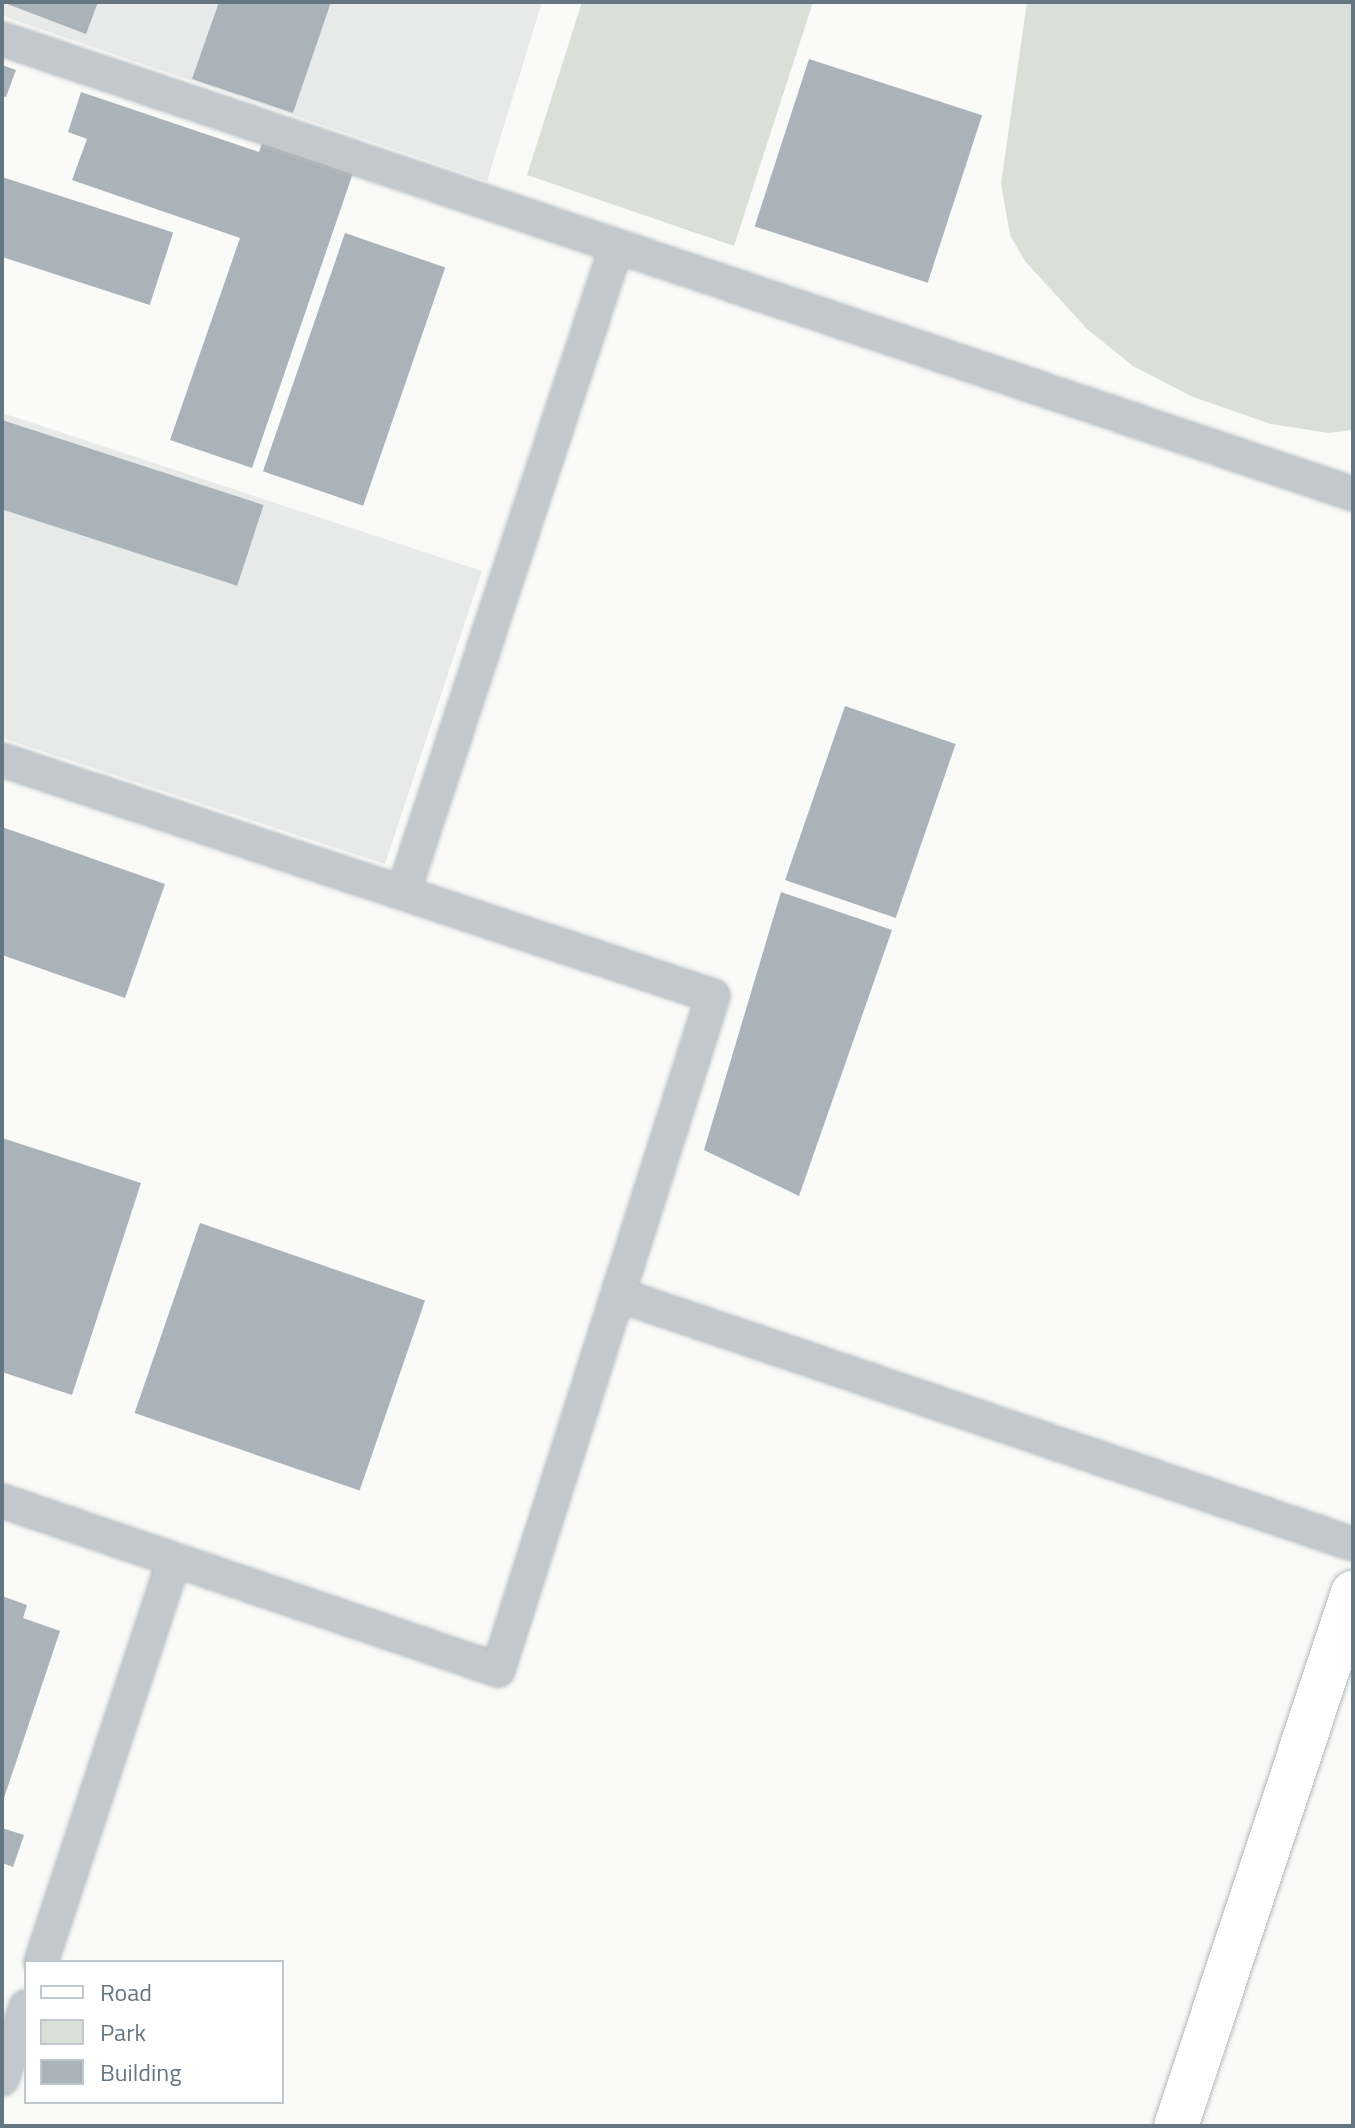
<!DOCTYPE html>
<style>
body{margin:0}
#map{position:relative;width:1355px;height:2128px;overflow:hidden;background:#fafaf8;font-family:"Titillium Web",sans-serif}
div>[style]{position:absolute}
.built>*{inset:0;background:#e8e9e9}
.green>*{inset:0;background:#dadfd7}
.building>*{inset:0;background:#aab3b9;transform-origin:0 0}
.roads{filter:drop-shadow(0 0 2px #b3babf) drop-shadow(0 0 2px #b3babf)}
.street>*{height:32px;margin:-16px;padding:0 16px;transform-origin:16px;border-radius:16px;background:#c3c8cc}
.secondary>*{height:44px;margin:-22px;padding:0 22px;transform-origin:22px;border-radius:22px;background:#fff}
span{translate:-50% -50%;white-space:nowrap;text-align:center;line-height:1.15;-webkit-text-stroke:8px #fff;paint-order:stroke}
.frame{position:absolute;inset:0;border:4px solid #657683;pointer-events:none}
.legend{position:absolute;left:24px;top:1960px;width:260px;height:144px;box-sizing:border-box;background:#fff;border:2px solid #c1c8cd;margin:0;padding:10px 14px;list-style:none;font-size:24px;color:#657683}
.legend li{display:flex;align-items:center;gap:16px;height:40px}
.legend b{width:40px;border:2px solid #c1c8cd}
</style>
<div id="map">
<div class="built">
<div style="clip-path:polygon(2px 2px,542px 2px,487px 181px,2px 16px)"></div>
<div style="clip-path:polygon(2px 413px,482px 571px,385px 864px,2px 738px)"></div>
</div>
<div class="green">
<div style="clip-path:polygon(582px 2px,813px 2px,734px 246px,527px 175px)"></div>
<div style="clip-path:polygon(1027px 2px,1353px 2px,1353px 430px,1329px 433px,1271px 424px,1193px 397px,1133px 366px,1087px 329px,1025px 261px,1010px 235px,1001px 184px)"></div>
</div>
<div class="building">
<div style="clip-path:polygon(2px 2px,98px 2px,86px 34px)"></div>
<div style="clip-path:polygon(219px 2px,331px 2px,293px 113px,192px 79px)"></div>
<div style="left:809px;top:59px;width:182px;height:176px;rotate:18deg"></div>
<div style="clip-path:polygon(2px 65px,16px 70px,6px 97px,2px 96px)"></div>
<div style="clip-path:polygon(81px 92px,259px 152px,263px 141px,353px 173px,252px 468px,170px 440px,240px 238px,72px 180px,87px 139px,68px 132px)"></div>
<div style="left:2px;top:177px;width:180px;height:76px;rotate:18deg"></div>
<div style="left:345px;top:233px;width:106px;height:252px;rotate:19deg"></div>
<div style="left:2px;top:420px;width:275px;height:85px;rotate:18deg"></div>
<div style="left:845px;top:706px;width:117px;height:184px;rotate:19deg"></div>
<div style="clip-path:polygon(2px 827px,165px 884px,125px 998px,2px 955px)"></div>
<div style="clip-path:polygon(781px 892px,892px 930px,799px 1196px,704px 1150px)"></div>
<div style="clip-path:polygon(2px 1138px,141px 1183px,72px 1395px,2px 1372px)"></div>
<div style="left:200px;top:1223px;width:238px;height:201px;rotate:19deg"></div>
<div style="clip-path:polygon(2px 1596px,27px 1605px,23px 1618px,60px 1631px,3px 1801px)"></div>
<div style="clip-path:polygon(2px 1828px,24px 1835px,13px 1867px,2px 1863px)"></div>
</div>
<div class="roads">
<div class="street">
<div style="left:2px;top:39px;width:1426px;rotate:18.61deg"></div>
<div style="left:2px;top:760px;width:749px;rotate:18.36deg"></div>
<div style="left:713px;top:996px;width:707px;rotate:107.69deg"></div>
<div style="left:498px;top:1670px;width:524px;rotate:-161.18deg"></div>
<div style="left:403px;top:893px;width:679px;rotate:-71.73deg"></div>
<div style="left:619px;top:1295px;width:775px;rotate:18.74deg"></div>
<div style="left:41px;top:1962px;width:423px;rotate:-71.7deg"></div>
<div style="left:2px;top:2079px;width:76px;rotate:-71.6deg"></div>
</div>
<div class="secondary">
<div style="left:1176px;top:2126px;width:562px;rotate:-71.63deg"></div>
</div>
</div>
<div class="frame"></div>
<ul class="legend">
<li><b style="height:10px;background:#fff"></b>Road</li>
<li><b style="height:22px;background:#dadfd7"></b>Park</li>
<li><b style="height:22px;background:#aab3b9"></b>Building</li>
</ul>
</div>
